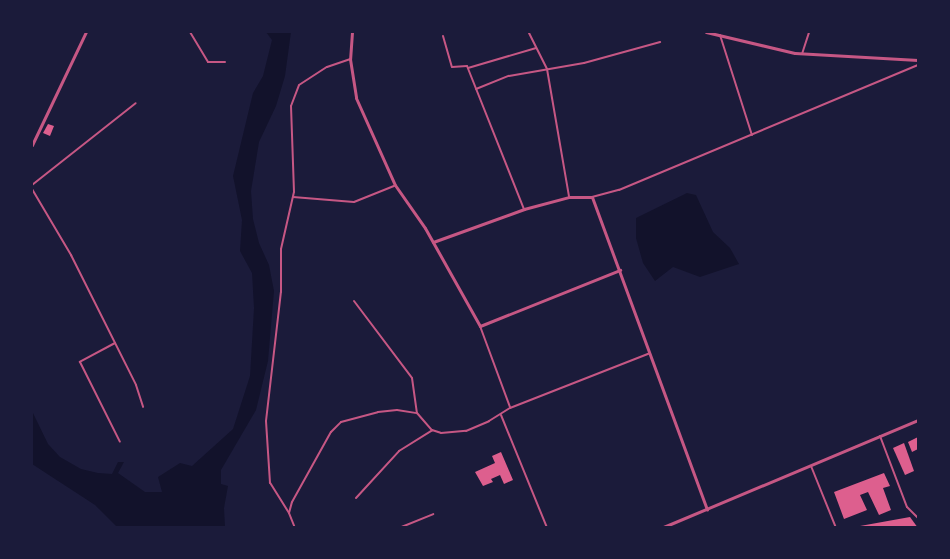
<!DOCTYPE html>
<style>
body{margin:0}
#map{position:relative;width:950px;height:559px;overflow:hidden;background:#1b1b3a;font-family:"IBM Plex Serif",serif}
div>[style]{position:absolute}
.water>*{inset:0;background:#12122b}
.building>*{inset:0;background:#dd5f8e}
.minor>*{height:2px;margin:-1px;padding:0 1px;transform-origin:1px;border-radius:1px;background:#c65784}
.tertiary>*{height:3px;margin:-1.5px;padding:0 1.5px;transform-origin:1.5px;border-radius:1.5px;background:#c65784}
span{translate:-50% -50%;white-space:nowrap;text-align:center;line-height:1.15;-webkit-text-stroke:4.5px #1b1b3a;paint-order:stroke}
.frame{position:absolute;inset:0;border:33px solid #1b1b3a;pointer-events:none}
</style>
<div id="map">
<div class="water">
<div style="clip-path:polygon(266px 32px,291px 32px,285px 76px,276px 106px,259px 142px,251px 191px,253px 219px,259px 243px,269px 265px,274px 291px,268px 361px,256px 410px,221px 470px,221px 484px,228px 486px,224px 508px,225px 527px,117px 527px,95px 505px,32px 464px,32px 411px,48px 444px,60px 457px,81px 469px,98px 473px,112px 474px,118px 462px,124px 462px,118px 473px,145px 492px,162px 492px,158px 477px,180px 463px,192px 466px,233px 429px,250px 376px,254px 308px,252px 273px,240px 251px,242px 220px,233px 176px,253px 93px,263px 76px,272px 40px)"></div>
<div style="clip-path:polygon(687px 193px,696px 195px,713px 232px,730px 248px,739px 264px,700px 277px,673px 267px,655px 281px,643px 263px,636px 238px,636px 218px)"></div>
</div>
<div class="building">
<div style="clip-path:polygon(48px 124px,54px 126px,50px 136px,43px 133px)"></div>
<div style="clip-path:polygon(918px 437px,918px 449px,912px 452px,908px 442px)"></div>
<div style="clip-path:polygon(904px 443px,914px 471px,905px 475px,893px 448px)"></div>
<div style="clip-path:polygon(501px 452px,513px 480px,504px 484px,500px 475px,491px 479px,493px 482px,483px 486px,475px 472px,495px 463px,492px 456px)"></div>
<div style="clip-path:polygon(884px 473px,890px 486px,883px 488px,891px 510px,879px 515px,868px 492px,860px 495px,867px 510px,844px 519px,834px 492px)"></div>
<div style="clip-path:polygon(910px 517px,918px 528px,860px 528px,860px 526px)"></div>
</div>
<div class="minor">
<div style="left:190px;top:32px;width:35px;rotate:59deg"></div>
<div style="left:208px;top:62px;width:17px"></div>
<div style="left:529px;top:33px;width:40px;rotate:63.4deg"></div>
<div style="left:547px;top:69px;width:130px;rotate:80.2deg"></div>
<div style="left:720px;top:35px;width:105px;rotate:72.3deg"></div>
<div style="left:443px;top:36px;width:32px;rotate:74deg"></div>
<div style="left:452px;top:67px;width:15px;rotate:-4deg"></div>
<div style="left:467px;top:66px;width:154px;rotate:68.3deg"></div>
<div style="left:802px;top:54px;width:23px;rotate:-72deg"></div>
<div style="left:468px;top:68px;width:71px;rotate:-16.4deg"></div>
<div style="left:476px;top:89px;width:35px;rotate:-22deg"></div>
<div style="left:509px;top:76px;width:76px;rotate:-9.8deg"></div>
<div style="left:584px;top:63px;width:79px;rotate:-15.4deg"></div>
<div style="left:32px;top:185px;width:132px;rotate:-38.3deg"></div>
<div style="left:32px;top:189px;width:77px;rotate:59.4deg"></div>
<div style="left:71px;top:255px;width:145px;rotate:63.4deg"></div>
<div style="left:136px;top:385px;width:23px;rotate:72deg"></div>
<div style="left:293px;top:197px;width:61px;rotate:4.7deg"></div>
<div style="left:354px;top:202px;width:43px;rotate:-21.8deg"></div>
<div style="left:592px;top:197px;width:28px;rotate:-15deg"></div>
<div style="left:619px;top:190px;width:324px;rotate:-22.7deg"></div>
<div style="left:354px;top:301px;width:96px;rotate:53deg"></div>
<div style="left:412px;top:378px;width:35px;rotate:82deg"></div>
<div style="left:480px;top:326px;width:86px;rotate:69.7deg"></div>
<div style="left:115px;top:343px;width:40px;rotate:152deg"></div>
<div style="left:80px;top:362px;width:89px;rotate:63.4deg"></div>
<div style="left:501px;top:415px;width:122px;rotate:67.8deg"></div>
<div style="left:880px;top:436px;width:76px;rotate:69.2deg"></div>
<div style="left:907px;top:507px;width:16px;rotate:45deg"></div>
<div style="left:811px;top:466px;width:67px;rotate:68deg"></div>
<div style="left:356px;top:498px;width:64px;rotate:-47.5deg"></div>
<div style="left:399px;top:451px;width:39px;rotate:-32deg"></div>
<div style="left:289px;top:513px;width:36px;rotate:-122deg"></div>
<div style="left:270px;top:483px;width:62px;rotate:-93.7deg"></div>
<div style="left:266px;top:421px;width:130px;rotate:-83.4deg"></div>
<div style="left:281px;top:292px;width:43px;rotate:-90deg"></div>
<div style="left:281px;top:249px;width:58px;rotate:-77.2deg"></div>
<div style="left:294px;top:192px;width:86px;rotate:-92deg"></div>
<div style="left:291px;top:106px;width:22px;rotate:-69deg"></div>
<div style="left:299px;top:85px;width:33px;rotate:-33deg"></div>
<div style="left:327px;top:67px;width:24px;rotate:-19deg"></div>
<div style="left:295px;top:528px;width:16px;rotate:-112deg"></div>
<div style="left:289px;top:513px;width:11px;rotate:-75deg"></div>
<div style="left:292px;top:502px;width:80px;rotate:-60.9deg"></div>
<div style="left:331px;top:432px;width:14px;rotate:-45deg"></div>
<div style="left:341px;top:422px;width:38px;rotate:-15deg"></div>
<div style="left:378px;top:412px;width:19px;rotate:-6deg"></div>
<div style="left:397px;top:410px;width:20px;rotate:9deg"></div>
<div style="left:417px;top:413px;width:23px;rotate:49deg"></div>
<div style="left:432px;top:430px;width:9px;rotate:18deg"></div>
<div style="left:441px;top:433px;width:25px;rotate:-5deg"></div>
<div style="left:466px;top:431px;width:25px;rotate:-23deg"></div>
<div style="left:489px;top:421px;width:25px;rotate:-32deg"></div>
<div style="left:510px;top:408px;width:150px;rotate:-21.4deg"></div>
<div style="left:399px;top:528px;width:37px;rotate:-22deg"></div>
</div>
<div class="tertiary">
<div style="left:352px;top:32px;width:27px;rotate:94deg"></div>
<div style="left:350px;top:59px;width:39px;rotate:81deg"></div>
<div style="left:356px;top:98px;width:95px;rotate:65.9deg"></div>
<div style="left:395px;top:185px;width:52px;rotate:55.1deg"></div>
<div style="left:425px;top:228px;width:112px;rotate:60.7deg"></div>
<div style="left:480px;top:326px;width:151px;rotate:-21.8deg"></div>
<div style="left:706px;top:32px;width:91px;rotate:13.3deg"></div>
<div style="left:795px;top:53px;width:123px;rotate:3.3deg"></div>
<div style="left:32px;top:145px;width:125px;rotate:-64.5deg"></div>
<div style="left:433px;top:242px;width:97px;rotate:-19.9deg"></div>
<div style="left:524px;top:209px;width:47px;rotate:-14.9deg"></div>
<div style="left:569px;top:197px;width:23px"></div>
<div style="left:592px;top:197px;width:333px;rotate:69.8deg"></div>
<div style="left:661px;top:528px;width:279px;rotate:-22.8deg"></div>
</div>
<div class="frame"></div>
</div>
